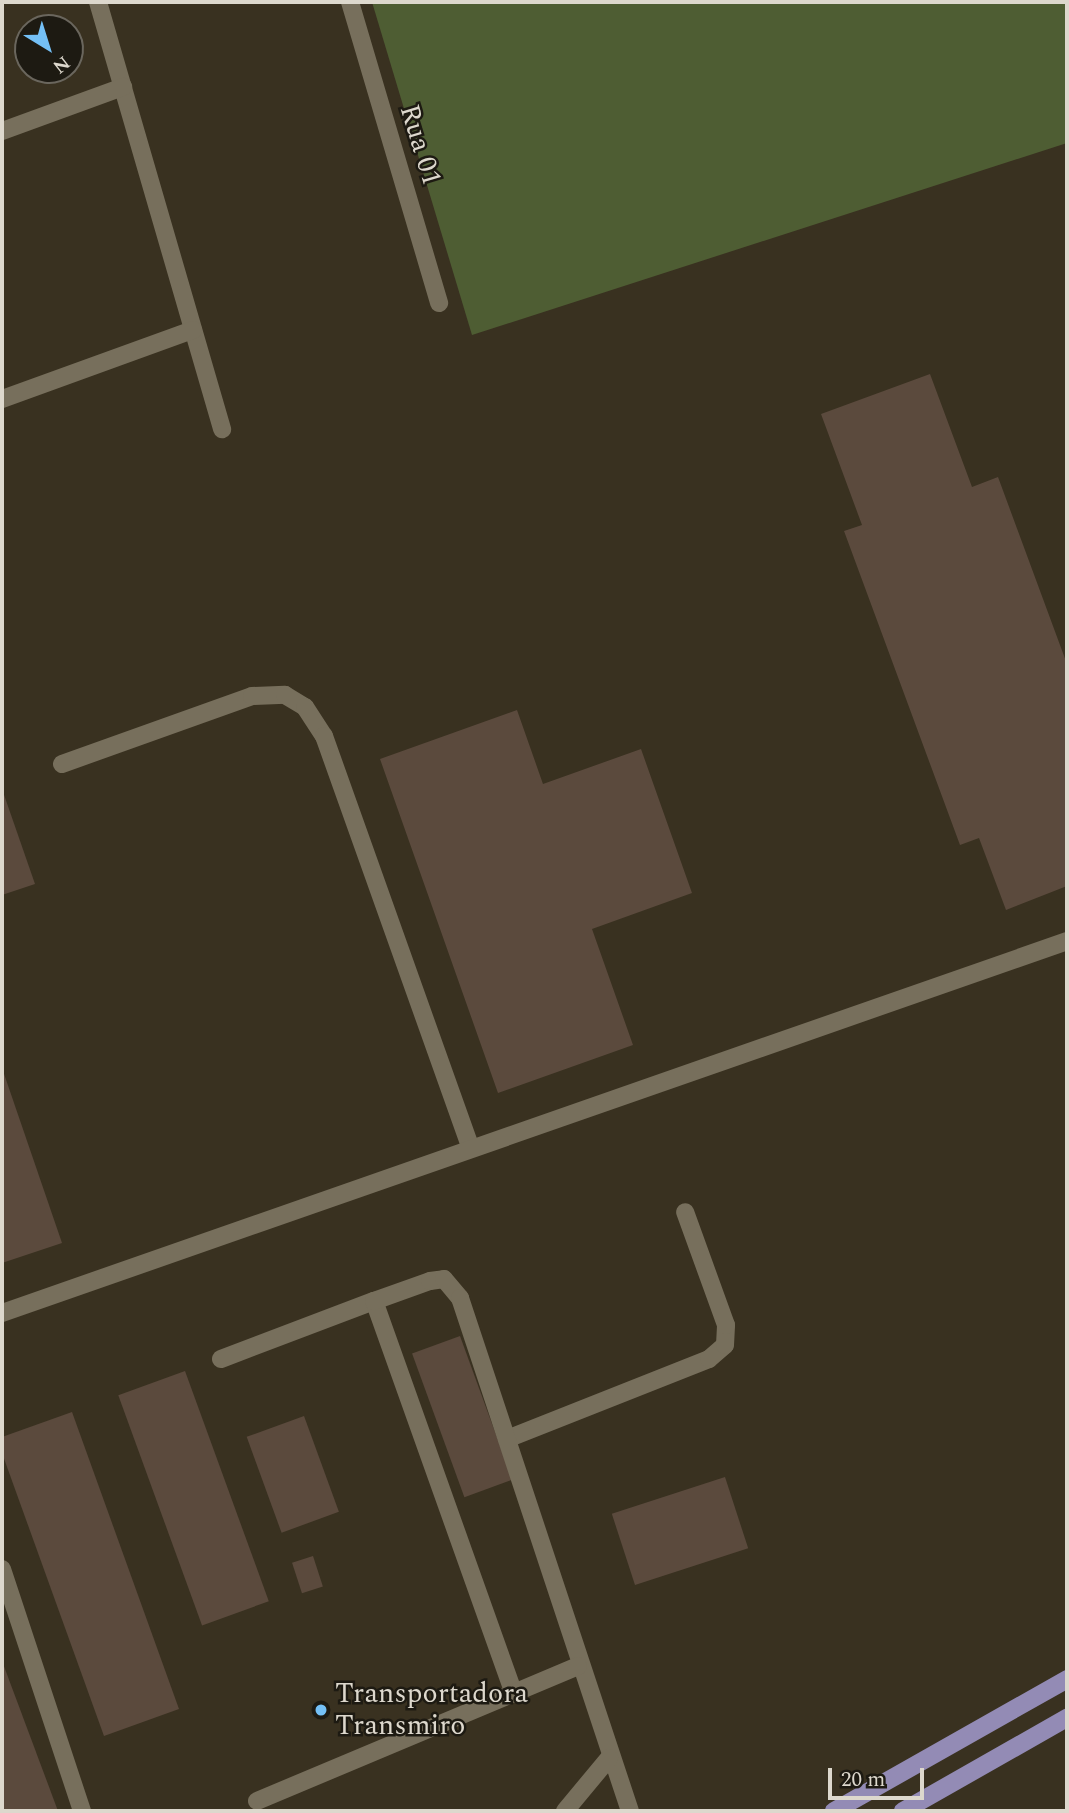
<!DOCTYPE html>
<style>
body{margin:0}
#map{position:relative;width:1069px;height:1813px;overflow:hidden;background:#393120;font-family:Spectral,serif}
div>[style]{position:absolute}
.green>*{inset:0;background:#4e5d33}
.building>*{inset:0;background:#5b4a3d;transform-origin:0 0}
.minor>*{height:18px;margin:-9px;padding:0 9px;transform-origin:9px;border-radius:9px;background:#776f5c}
.major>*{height:18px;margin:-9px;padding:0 9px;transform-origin:9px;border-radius:9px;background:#938bb5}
.dots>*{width:19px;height:19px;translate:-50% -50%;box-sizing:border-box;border:4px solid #1d1a12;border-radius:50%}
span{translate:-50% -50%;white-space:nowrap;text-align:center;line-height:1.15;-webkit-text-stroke:5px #1d1a12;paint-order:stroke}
.street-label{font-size:28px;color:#ddd8cd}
.poi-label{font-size:28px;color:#ddd8cd}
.left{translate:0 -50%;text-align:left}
.frame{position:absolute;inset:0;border:4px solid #ddd8cd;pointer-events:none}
.north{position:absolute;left:14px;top:14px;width:70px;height:70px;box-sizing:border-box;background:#1d1a12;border:2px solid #6a665d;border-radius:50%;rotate:142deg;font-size:19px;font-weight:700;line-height:28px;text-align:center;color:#ddd8cd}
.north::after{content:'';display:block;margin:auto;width:24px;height:32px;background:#74c0f6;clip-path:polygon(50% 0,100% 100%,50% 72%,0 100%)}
.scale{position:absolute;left:828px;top:1768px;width:96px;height:32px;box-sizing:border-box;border:4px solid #ddd8cd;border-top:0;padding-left:9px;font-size:21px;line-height:24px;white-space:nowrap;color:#ddd8cd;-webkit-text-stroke:5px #1d1a12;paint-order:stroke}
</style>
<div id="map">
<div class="green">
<div style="clip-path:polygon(372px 2px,1067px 2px,1067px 143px,472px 335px)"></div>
</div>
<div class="building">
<div style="clip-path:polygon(930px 374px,972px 487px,998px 477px,1067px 664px,1067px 886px,1006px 910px,979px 838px,960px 845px,844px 531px,862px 525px,821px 414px)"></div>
<div style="clip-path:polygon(517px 710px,543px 784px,641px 749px,692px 893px,592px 929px,633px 1045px,498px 1093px,380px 759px)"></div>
<div style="clip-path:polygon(2px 789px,35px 884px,2px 895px)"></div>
<div style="clip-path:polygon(2px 1068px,62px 1243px,2px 1263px)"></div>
<div style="left:460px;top:1336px;width:153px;height:51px;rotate:70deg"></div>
<div style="left:185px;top:1371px;width:245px;height:71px;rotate:70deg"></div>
<div style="clip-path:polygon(72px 1412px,179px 1709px,104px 1736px,2px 1453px,2px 1437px)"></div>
<div style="left:304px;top:1416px;width:102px;height:61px;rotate:70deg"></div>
<div style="left:725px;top:1477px;width:75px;height:119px;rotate:72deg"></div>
<div style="left:313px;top:1556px;width:32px;height:22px;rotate:72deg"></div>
<div style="clip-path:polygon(2px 1661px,58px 1811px,2px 1811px)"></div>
</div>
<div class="minor">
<div style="left:98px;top:2px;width:445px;rotate:73.8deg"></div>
<div style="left:350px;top:2px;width:314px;rotate:73.5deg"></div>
<div style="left:2px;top:131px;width:129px;rotate:-20deg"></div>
<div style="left:2px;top:399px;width:203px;rotate:-19.9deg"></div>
<div style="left:62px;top:764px;width:202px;rotate:-19.7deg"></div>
<div style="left:252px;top:696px;width:33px;rotate:-2deg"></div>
<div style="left:285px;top:695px;width:23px;rotate:31deg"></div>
<div style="left:305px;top:707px;width:35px;rotate:57deg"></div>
<div style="left:324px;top:736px;width:438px;rotate:70.4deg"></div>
<div style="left:2px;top:1313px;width:1128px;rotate:-19.25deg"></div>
<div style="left:221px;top:1359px;width:164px;rotate:-20.8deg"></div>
<div style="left:507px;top:1439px;width:217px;rotate:-21.6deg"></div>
<div style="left:709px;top:1359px;width:21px;rotate:-41deg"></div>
<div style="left:725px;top:1345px;width:20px;rotate:-87deg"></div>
<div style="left:726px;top:1325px;width:120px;rotate:-109.9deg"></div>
<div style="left:2px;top:1569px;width:255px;rotate:71.7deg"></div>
<div style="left:513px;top:1691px;width:414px;rotate:-109.6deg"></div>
<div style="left:374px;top:1301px;width:59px;rotate:-19.7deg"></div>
<div style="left:430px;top:1281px;width:14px;rotate:-8deg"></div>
<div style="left:444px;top:1279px;width:25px;rotate:50deg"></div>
<div style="left:460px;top:1298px;width:540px;rotate:71.67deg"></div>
<div style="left:257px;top:1801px;width:348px;rotate:-22.8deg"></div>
<div style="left:565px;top:1811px;width:69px;rotate:-50.3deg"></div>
</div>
<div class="major">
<div style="left:834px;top:1811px;width:268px;rotate:-29.5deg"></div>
<div style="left:903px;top:1811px;width:189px;rotate:-29.6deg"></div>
</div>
<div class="dots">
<div style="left:321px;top:1710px;background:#74c0f6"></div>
</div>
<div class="street-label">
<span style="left:420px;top:145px;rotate:73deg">Rua 01</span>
</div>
<div class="poi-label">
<span class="left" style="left:335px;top:1710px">Transportadora<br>Transmiro</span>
</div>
<div class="frame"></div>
<div class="north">N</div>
<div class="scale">20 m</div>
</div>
